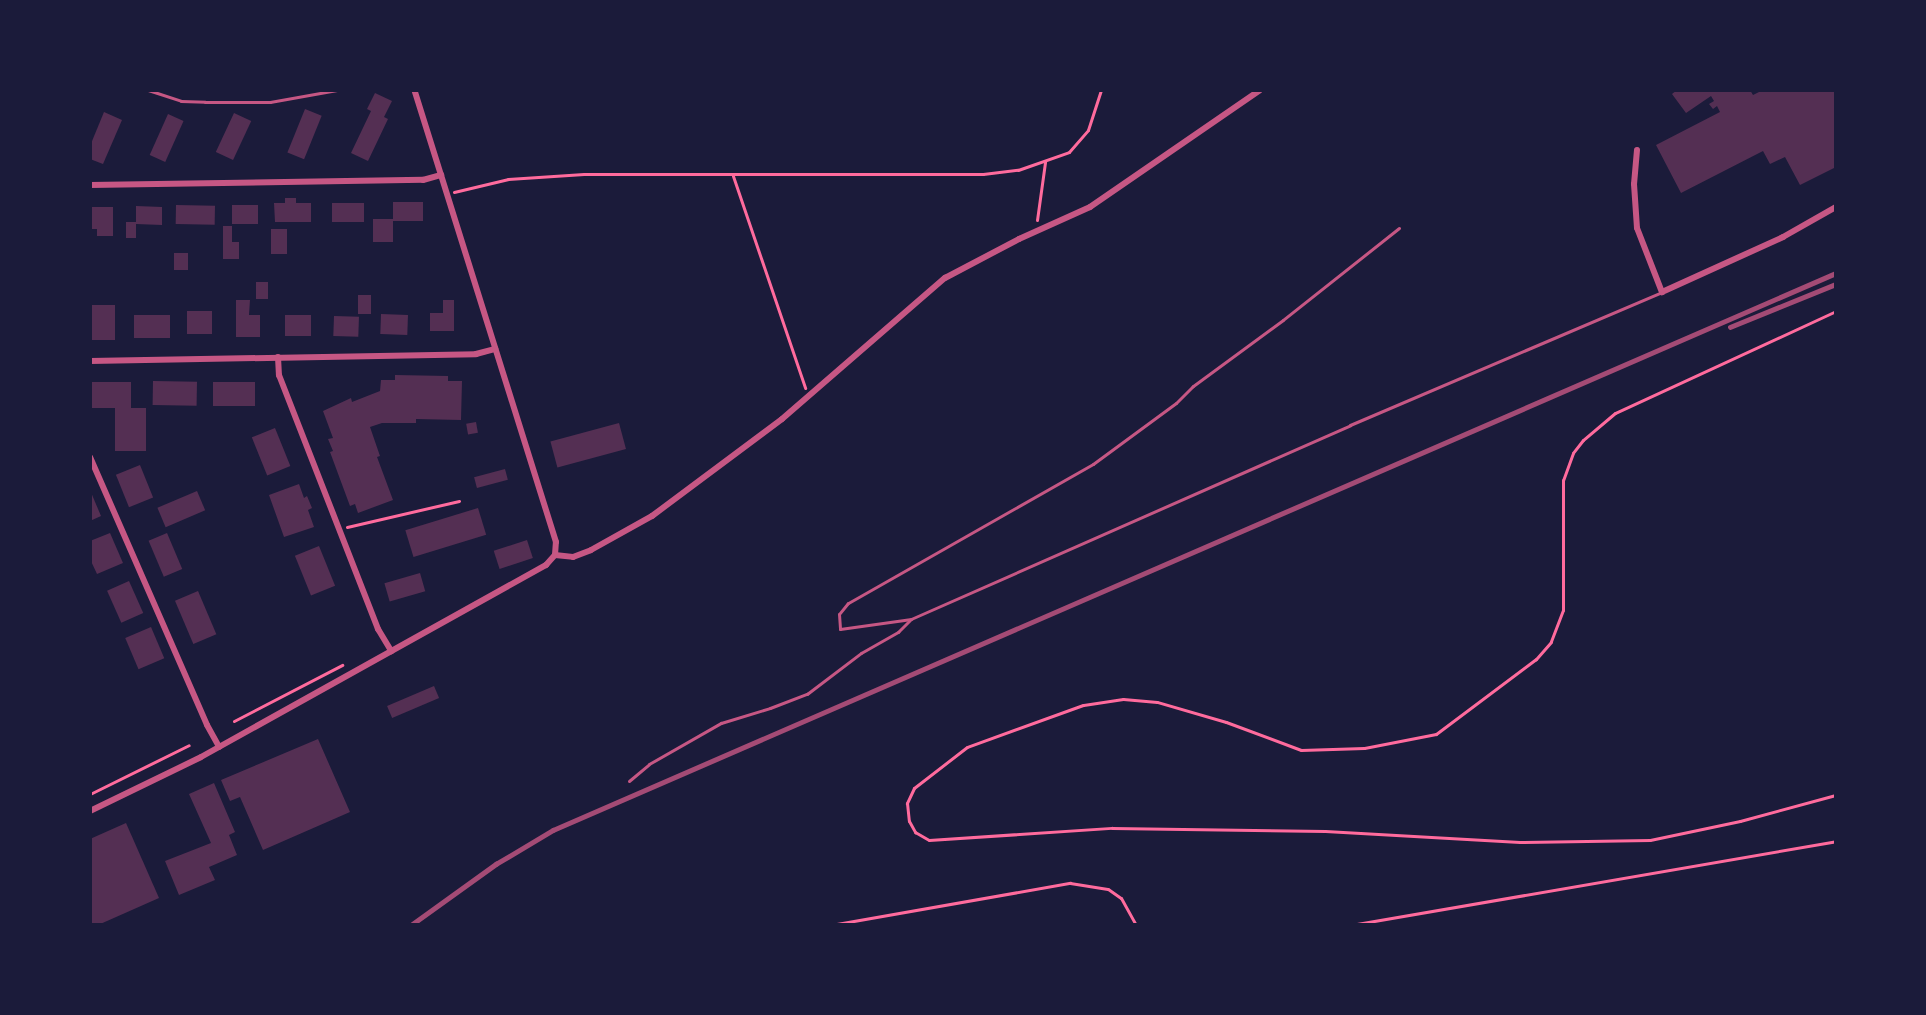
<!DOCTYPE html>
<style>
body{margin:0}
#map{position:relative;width:1926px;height:1015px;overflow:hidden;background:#1b1b3a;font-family:"PT Sans",sans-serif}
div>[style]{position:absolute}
.building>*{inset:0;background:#542f53;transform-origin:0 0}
.path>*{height:3px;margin:-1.5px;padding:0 1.5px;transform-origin:1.5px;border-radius:1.5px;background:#ff6b9d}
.service>*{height:3px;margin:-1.5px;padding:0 1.5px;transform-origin:1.5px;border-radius:1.5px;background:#c65784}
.minor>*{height:6px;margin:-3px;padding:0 3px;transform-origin:3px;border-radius:3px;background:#c65784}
.rail>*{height:4.5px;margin:-2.25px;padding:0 2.25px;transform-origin:2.25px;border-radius:2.25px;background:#a44b75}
span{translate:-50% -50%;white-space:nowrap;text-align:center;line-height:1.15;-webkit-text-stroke:5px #1b1b3a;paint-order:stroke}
.frame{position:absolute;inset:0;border:92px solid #1b1b3a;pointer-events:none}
</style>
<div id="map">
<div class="building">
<div style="clip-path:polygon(1677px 90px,1750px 90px,1753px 95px,1763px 90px,1836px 90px,1836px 167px,1800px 185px,1785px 157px,1770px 164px,1763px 151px,1681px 193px,1656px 145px,1720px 112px,1717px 106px,1713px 109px,1709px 104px,1714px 101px,1711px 96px,1686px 113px,1672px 94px)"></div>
<div style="clip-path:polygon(375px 93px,392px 101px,384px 117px,388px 119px,368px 161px,351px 153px,371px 111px,367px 109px)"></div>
<div style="left:305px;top:109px;width:18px;height:47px;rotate:22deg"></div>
<div style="clip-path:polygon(104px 112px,122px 120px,103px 164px,90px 159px,90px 146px)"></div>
<div style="left:234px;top:113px;width:19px;height:43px;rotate:25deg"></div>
<div style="left:168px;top:114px;width:17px;height:45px;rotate:24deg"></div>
<div style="clip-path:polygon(285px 198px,296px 198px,296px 203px,311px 203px,311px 222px,275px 222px,274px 203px,285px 203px)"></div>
<div style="left:393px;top:202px;width:30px;height:19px"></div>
<div style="left:332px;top:203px;width:32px;height:19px"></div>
<div style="left:176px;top:205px;width:39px;height:19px;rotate:1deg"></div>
<div style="left:232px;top:205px;width:26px;height:19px"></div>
<div style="clip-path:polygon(136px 206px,162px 207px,162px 225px,136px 224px,136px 238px,126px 238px,126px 222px,136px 222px)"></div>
<div style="clip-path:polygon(90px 207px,113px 207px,113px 236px,97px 236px,97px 229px,90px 229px)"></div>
<div style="left:373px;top:219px;width:20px;height:23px"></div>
<div style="clip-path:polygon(223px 226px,232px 226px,232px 242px,239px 242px,239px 259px,223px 259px)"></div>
<div style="left:271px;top:229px;width:16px;height:25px"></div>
<div style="left:174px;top:253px;width:14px;height:17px"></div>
<div style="left:256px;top:282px;width:12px;height:17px"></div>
<div style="left:358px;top:295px;width:13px;height:19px"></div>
<div style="clip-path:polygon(236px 300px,250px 300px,249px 315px,260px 315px,260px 337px,236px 337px)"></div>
<div style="clip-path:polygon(443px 300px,454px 300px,454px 331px,430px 331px,430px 313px,443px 313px)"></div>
<div style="left:90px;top:305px;width:25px;height:35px"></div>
<div style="left:187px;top:311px;width:25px;height:23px"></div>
<div style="left:381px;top:314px;width:27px;height:20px;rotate:2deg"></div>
<div style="left:134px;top:315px;width:36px;height:23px"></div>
<div style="left:285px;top:315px;width:26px;height:21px"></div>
<div style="left:334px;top:316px;width:25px;height:20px;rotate:2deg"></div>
<div style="clip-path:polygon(395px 375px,448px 376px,448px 381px,462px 381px,461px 420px,416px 419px,416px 423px,382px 423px,370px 427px,380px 456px,377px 457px,393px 500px,358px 513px,355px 504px,350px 506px,330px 452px,333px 451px,328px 439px,333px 438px,323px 411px,351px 398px,352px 402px,380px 391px,381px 380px,395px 380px)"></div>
<div style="left:153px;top:381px;width:44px;height:24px;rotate:1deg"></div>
<div style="clip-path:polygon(90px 382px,131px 382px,131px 408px,146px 408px,146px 451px,115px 451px,115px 408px,90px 408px)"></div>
<div style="left:213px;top:382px;width:42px;height:24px"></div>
<div style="left:476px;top:422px;width:11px;height:10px;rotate:80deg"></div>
<div style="left:619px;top:423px;width:27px;height:71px;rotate:75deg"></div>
<div style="left:275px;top:428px;width:41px;height:25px;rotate:68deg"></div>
<div style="left:140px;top:465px;width:35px;height:26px;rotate:68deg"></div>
<div style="left:505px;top:469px;width:11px;height:32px;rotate:75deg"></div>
<div style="clip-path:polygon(299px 484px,304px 498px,307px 496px,312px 508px,308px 510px,314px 527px,284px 537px,269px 495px)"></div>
<div style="clip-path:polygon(90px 490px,101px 516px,90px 521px)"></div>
<div style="left:197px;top:491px;width:21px;height:43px;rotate:67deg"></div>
<div style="left:478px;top:508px;width:28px;height:76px;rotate:73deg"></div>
<div style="clip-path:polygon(110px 533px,123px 563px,97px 574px,90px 559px,90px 541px)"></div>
<div style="left:167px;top:533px;width:39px;height:20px;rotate:67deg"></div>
<div style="left:527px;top:540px;width:19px;height:35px;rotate:72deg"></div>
<div style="left:319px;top:546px;width:43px;height:26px;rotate:68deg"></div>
<div style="left:420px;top:573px;width:19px;height:37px;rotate:74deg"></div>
<div style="left:129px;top:581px;width:35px;height:24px;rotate:66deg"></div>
<div style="left:198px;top:591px;width:47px;height:25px;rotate:67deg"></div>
<div style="left:151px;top:627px;width:34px;height:28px;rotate:67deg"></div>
<div style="left:434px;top:686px;width:13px;height:51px;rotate:67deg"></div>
<div style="clip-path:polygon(318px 739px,350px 812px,263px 850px,240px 797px,230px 801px,221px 780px)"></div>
<div style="clip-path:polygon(214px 783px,235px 832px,229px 835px,237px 855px,209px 867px,215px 880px,179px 895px,165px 861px,211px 843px,189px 794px)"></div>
<div style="clip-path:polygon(126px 823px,159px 898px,98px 925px,90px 925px,90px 839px)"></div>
</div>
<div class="path">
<div style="left:733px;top:176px;width:224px;rotate:71.2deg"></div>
<div style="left:454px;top:192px;width:56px;rotate:-13.5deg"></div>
<div style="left:508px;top:179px;width:76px;rotate:-3.8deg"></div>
<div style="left:584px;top:174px;width:399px"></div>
<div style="left:983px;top:174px;width:35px;rotate:-7deg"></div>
<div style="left:1018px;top:170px;width:54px;rotate:-19.4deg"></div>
<div style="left:1069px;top:152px;width:29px;rotate:-49deg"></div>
<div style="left:1088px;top:130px;width:42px;rotate:-72deg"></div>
<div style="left:1037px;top:220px;width:59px;rotate:-82.1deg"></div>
<div style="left:1836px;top:311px;width:243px;rotate:155.2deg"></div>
<div style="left:1615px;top:413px;width:42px;rotate:139.8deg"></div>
<div style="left:1583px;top:440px;width:16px;rotate:128deg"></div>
<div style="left:1573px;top:453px;width:29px;rotate:110deg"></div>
<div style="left:1563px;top:480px;width:130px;rotate:90deg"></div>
<div style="left:1563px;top:610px;width:34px;rotate:111deg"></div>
<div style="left:1551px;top:642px;width:23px;rotate:131deg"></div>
<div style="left:1536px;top:659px;width:125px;rotate:143.1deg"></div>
<div style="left:1436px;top:734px;width:73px;rotate:169deg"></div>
<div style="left:1364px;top:748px;width:63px;rotate:178.2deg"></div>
<div style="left:1301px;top:750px;width:80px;rotate:-159.5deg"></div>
<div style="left:1226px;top:722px;width:72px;rotate:-163.8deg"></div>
<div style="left:1157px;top:702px;width:34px;rotate:-175deg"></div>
<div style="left:1123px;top:699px;width:40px;rotate:171.5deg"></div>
<div style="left:1083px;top:705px;width:123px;rotate:160.1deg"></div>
<div style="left:967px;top:747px;width:67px;rotate:142.3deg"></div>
<div style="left:914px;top:788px;width:17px;rotate:115deg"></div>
<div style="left:907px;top:803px;width:18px;rotate:84deg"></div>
<div style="left:909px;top:821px;width:13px;rotate:61deg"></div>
<div style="left:915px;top:832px;width:16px;rotate:30deg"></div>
<div style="left:929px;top:840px;width:183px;rotate:-3.8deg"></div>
<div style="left:1112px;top:828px;width:213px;rotate:0.8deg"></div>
<div style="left:1325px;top:831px;width:195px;rotate:3.2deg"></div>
<div style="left:1520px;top:842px;width:130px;rotate:-0.9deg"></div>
<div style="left:1650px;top:840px;width:92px;rotate:-11.9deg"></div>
<div style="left:1740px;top:821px;width:99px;rotate:-15.2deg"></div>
<div style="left:347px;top:527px;width:115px;rotate:-13.1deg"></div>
<div style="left:234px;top:721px;width:122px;rotate:-27.4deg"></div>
<div style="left:90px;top:794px;width:110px;rotate:-26.3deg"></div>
<div style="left:831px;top:925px;width:243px;rotate:-10deg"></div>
<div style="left:1070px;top:883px;width:38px;rotate:9deg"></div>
<div style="left:1108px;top:889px;width:16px;rotate:35deg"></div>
<div style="left:1121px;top:898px;width:31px;rotate:61deg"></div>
<div style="left:1351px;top:925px;width:492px;rotate:-9.8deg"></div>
</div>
<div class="service">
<div style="left:148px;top:90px;width:35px;rotate:18deg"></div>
<div style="left:181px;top:101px;width:24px;rotate:2deg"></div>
<div style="left:205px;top:102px;width:65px"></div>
<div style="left:270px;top:102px;width:68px;rotate:-10.2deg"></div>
<div style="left:1399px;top:228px;width:148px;rotate:141.6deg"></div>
<div style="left:1283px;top:320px;width:112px;rotate:143.7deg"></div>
<div style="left:1193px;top:386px;width:24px;rotate:135deg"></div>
<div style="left:1176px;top:403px;width:103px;rotate:143.7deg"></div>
<div style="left:1093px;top:464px;width:282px;rotate:150.4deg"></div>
<div style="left:848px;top:603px;width:14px;rotate:129deg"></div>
<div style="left:839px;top:614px;width:15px;rotate:86deg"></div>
<div style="left:840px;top:629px;width:72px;rotate:-8deg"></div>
<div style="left:911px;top:619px;width:480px;rotate:-23.8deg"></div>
<div style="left:1350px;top:425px;width:337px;rotate:-23.1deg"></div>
<div style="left:629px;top:781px;width:26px;rotate:-40deg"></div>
<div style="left:649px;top:764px;width:83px;rotate:-29.7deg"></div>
<div style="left:721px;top:723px;width:51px;rotate:-17deg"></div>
<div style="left:770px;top:708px;width:40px;rotate:-21deg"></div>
<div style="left:807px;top:694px;width:68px;rotate:-37.2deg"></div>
<div style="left:861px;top:653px;width:43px;rotate:-29.6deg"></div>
<div style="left:898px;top:632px;width:17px;rotate:-45deg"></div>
</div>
<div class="minor">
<div style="left:1637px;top:150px;width:34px;rotate:95deg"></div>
<div style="left:1634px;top:184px;width:44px;rotate:86.1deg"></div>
<div style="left:1637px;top:228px;width:69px;rotate:68.7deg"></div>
<div style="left:1662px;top:292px;width:133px;rotate:-24.4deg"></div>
<div style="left:1783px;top:237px;width:61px;rotate:-29.5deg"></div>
<div style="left:90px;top:185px;width:333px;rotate:-0.9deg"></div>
<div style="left:423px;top:180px;width:19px;rotate:-16deg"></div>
<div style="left:278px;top:357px;width:18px;rotate:87deg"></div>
<div style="left:279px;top:375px;width:273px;rotate:68.7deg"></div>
<div style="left:378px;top:629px;width:26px;rotate:59deg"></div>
<div style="left:90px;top:361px;width:386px;rotate:-1deg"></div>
<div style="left:476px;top:354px;width:20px;rotate:-15deg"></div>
<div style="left:90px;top:457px;width:292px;rotate:66.4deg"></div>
<div style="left:207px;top:725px;width:25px;rotate:61deg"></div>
<div style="left:555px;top:555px;width:18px;rotate:6deg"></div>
<div style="left:573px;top:557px;width:19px;rotate:-21deg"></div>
<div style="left:591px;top:550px;width:70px;rotate:-29.1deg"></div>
<div style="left:652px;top:516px;width:162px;rotate:-36.7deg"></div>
<div style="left:782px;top:419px;width:216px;rotate:-40.9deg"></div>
<div style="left:945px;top:278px;width:84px;rotate:-27.8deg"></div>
<div style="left:1019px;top:239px;width:78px;rotate:-24.3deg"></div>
<div style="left:1090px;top:207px;width:206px;rotate:-34.5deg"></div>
<div style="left:90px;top:811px;width:123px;rotate:-25.9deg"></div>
<div style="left:201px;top:757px;width:395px;rotate:-29.1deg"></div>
<div style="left:546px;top:565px;width:13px;rotate:-48deg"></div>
<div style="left:555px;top:555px;width:13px;rotate:-86deg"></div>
<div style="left:556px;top:542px;width:474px;rotate:-107.4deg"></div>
</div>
<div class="rail">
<div style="left:1730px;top:327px;width:114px;rotate:-22.1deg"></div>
<div style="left:411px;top:925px;width:105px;rotate:-35.7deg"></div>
<div style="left:496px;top:864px;width:66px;rotate:-30.8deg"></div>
<div style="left:553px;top:830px;width:1399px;rotate:-23.47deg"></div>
</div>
<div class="frame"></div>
</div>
